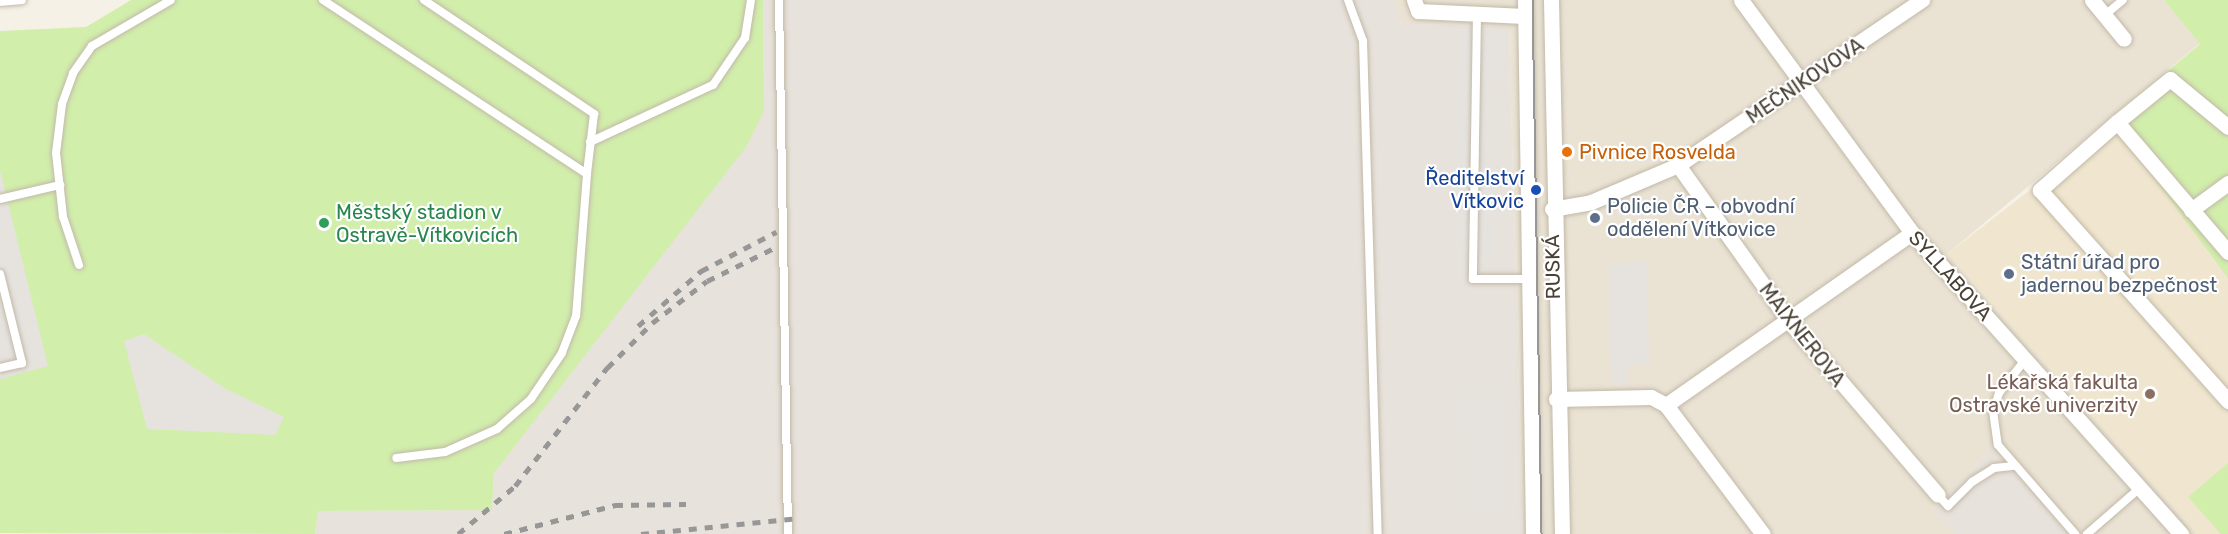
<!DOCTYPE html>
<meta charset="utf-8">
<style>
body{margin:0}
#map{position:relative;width:2228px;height:534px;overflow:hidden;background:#f5f1e7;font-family:Rubik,sans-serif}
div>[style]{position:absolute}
.residential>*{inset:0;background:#eae3d4}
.industrial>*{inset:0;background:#e7e2db}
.education>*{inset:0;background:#f0e6cf}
.green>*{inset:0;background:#d1eeab}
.parking>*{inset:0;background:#e6e3df;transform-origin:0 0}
.roads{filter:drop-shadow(0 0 2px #c2b9a8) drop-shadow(0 0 2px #c2b9a8)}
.lane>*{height:8px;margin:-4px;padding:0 4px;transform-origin:4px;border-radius:4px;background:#fff}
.street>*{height:15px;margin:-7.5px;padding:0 7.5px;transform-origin:7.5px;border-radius:7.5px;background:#fff}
.tram>*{height:1.5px;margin:-0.75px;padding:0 0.75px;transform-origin:0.75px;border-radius:0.75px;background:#979797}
.rail>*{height:4.5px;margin-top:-2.25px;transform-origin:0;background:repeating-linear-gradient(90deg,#979797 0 8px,transparent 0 16px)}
.dots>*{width:16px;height:16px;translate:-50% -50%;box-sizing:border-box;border:3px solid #fff;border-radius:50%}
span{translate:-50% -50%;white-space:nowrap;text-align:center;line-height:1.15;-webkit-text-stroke:4.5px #fff;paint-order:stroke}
.street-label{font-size:20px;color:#494135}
.food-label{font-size:20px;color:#c56008}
.left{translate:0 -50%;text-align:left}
.transit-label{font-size:20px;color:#164399}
.right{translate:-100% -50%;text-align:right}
.service-label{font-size:20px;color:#4e5e75}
.leisure-label{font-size:20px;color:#27864d}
.education-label{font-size:20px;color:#785e54}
</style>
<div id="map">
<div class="residential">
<div style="clip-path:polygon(1393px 0,2164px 0,2200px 43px,1947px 254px,2197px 534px,2068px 534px,1994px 446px,1933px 512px,1955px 534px,1523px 534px,1509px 26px,1401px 24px)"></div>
</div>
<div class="industrial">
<div style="clip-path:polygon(763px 0,1393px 0,1401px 24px,1509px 26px,1523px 534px,315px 534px,317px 511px,492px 510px,494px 473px,764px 111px)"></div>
<div style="clip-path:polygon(1994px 446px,2068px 534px,1955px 534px,1932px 512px)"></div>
</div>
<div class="education">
<div style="clip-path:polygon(2172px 81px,2228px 128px,2228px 534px,2197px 534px,1947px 254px)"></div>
</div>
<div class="green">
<div style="clip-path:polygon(131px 0,763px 0,764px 111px,746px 147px,494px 473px,492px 510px,318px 511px,315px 534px,0 533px,0 31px,86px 27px)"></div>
<div style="clip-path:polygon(2164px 0,2228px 0,2228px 278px,2110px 119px,2200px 44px)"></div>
<div style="clip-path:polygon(2228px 463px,2228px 534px,2221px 534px,2188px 497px)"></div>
</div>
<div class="parking">
<div style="clip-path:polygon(1462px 32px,1504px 32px,1504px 76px,1494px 75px,1495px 263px,1456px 267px,1453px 70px,1462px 60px)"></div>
<div style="clip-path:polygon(0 170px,48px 366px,0 379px)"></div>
<div style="clip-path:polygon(1647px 262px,1649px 364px,1628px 365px,1628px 383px,1611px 383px,1609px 263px)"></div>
<div style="clip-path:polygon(144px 334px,226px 389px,284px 417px,275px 435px,147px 429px,124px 341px)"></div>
<div style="left:1501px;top:390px;width:127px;height:41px;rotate:89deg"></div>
</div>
<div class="roads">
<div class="lane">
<div style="left:323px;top:0;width:316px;rotate:33.4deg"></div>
<div style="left:587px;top:174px;width:142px;rotate:94.4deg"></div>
<div style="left:576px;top:316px;width:40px;rotate:111deg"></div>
<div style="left:562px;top:353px;width:55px;rotate:124deg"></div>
<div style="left:531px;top:399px;width:45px;rotate:138.6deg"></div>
<div style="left:497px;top:429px;width:57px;rotate:156.1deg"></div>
<div style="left:445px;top:452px;width:49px;rotate:173deg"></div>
<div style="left:424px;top:0;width:205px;rotate:33.8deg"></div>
<div style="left:594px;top:114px;width:60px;rotate:96.7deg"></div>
<div style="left:779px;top:0;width:534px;rotate:89.03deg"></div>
<div style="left:1348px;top:0;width:44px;rotate:69.9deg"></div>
<div style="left:1363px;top:41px;width:493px;rotate:88.3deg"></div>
<div style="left:0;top:2px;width:22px;rotate:-5deg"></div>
<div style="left:1477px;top:14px;width:265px;rotate:90.9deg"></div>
<div style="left:1473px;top:279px;width:55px"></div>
<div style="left:2105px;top:15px;width:23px;rotate:-40deg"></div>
<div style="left:590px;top:142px;width:136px;rotate:-24.9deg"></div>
<div style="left:713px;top:85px;width:57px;rotate:-55.8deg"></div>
<div style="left:745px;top:38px;width:38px;rotate:-81deg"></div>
<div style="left:0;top:199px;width:62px;rotate:-13.1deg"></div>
<div style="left:79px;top:265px;width:51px;rotate:-108.4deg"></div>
<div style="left:63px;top:217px;width:64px;rotate:-96.2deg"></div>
<div style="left:56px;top:153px;width:49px;rotate:-83deg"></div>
<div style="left:62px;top:104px;width:33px;rotate:-70deg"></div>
<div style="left:73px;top:73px;width:33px;rotate:-55deg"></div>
<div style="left:92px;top:46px;width:91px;rotate:-30.2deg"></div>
<div style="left:0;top:274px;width:92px;rotate:76.1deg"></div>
<div style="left:22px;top:363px;width:23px;rotate:167deg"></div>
<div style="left:2025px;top:360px;width:42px;rotate:128.2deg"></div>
<div style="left:1999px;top:393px;width:19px;rotate:108deg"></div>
<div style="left:1993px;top:411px;width:34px;rotate:82deg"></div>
<div style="left:1998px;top:445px;width:118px;rotate:49.1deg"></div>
<div style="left:1938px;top:495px;width:15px;rotate:48deg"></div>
<div style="left:1948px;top:506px;width:34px;rotate:-45deg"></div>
<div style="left:1972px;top:482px;width:26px;rotate:-32deg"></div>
<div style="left:1994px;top:468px;width:18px;rotate:-6deg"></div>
<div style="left:2087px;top:534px;width:70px;rotate:-41deg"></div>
</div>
<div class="street">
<div style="left:1414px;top:0;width:12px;rotate:70deg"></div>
<div style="left:1418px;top:11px;width:107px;rotate:2.7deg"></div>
<div style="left:1525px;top:0;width:534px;rotate:89.14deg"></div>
<div style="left:1551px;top:0;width:534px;rotate:88.82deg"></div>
<div style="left:1741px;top:0;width:289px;rotate:53.7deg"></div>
<div style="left:1912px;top:233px;width:404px;rotate:48.2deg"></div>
<div style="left:2092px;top:0;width:50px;rotate:50.6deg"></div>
<div style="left:2117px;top:122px;width:103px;rotate:138.6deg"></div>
<div style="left:2040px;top:190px;width:283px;rotate:48.3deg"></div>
<div style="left:2228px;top:127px;width:75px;rotate:-140.4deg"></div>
<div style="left:2170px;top:79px;width:68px;rotate:140.9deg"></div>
<div style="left:2117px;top:122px;width:171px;rotate:49.5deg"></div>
<div style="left:1678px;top:165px;width:190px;rotate:54.6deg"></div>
<div style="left:1788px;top:320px;width:230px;rotate:49.4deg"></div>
<div style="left:1552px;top:209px;width:40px;rotate:-10deg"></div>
<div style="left:1591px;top:202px;width:95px;rotate:-23deg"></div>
<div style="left:1678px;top:165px;width:295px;rotate:-34.1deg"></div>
<div style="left:2191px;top:210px;width:46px;rotate:-36.1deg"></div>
<div style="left:1556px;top:399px;width:95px;rotate:-1.2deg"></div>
<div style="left:1651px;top:397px;width:17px;rotate:28deg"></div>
<div style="left:1666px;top:405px;width:300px;rotate:-35deg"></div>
<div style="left:1666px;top:405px;width:161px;rotate:53.1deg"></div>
</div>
</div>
<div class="tram">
<div style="left:1533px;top:0;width:534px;rotate:89.03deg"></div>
</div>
<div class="rail">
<div style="left:638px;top:326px;width:84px;rotate:-41.1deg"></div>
<div style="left:701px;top:271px;width:85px;rotate:-27.5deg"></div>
<div style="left:458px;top:534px;width:75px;rotate:-40.1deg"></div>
<div style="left:515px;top:486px;width:150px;rotate:-52.1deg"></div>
<div style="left:607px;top:368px;width:64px;rotate:-45deg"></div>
<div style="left:652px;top:323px;width:69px;rotate:-37.4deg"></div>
<div style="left:707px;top:281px;width:77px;rotate:-26.2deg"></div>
<div style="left:504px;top:534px;width:115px;rotate:-14.6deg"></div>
<div style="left:615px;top:505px;width:71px;rotate:-0.8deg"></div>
<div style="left:641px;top:534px;width:159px;rotate:-5.8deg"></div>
</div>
<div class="dots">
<div style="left:1567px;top:152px;background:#e8710a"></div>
<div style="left:1536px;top:190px;background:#1a4fb4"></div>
<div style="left:1595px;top:218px;background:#5c6f8a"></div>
<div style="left:324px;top:223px;background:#2e9e5b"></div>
<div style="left:2009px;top:274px;background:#5c6f8a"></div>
<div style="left:2150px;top:394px;background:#8d6e63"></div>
</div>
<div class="street-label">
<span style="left:1805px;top:81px;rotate:-34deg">MEČNIKOVOVA</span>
<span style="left:1553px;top:267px;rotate:-91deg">RUSKÁ</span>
<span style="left:1950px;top:276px;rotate:48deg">SYLLABOVA</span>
<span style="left:1802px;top:335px;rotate:52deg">MAIXNEROVA</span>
</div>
<div class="food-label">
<span class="left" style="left:1579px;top:152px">Pivnice Rosvelda</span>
</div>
<div class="transit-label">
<span class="right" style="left:1524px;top:190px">Ředitelství<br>Vítkovic</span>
</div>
<div class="service-label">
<span class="left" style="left:1607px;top:218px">Policie ČR – obvodní<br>oddělení Vítkovice</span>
<span class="left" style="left:2021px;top:274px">Státní úřad pro<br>jadernou bezpečnost</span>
</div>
<div class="leisure-label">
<span class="left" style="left:336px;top:224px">Městský stadion v<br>Ostravě-Vítkovicích</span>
</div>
<div class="education-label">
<span class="right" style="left:2138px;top:394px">Lékařská fakulta<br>Ostravské univerzity</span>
</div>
</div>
